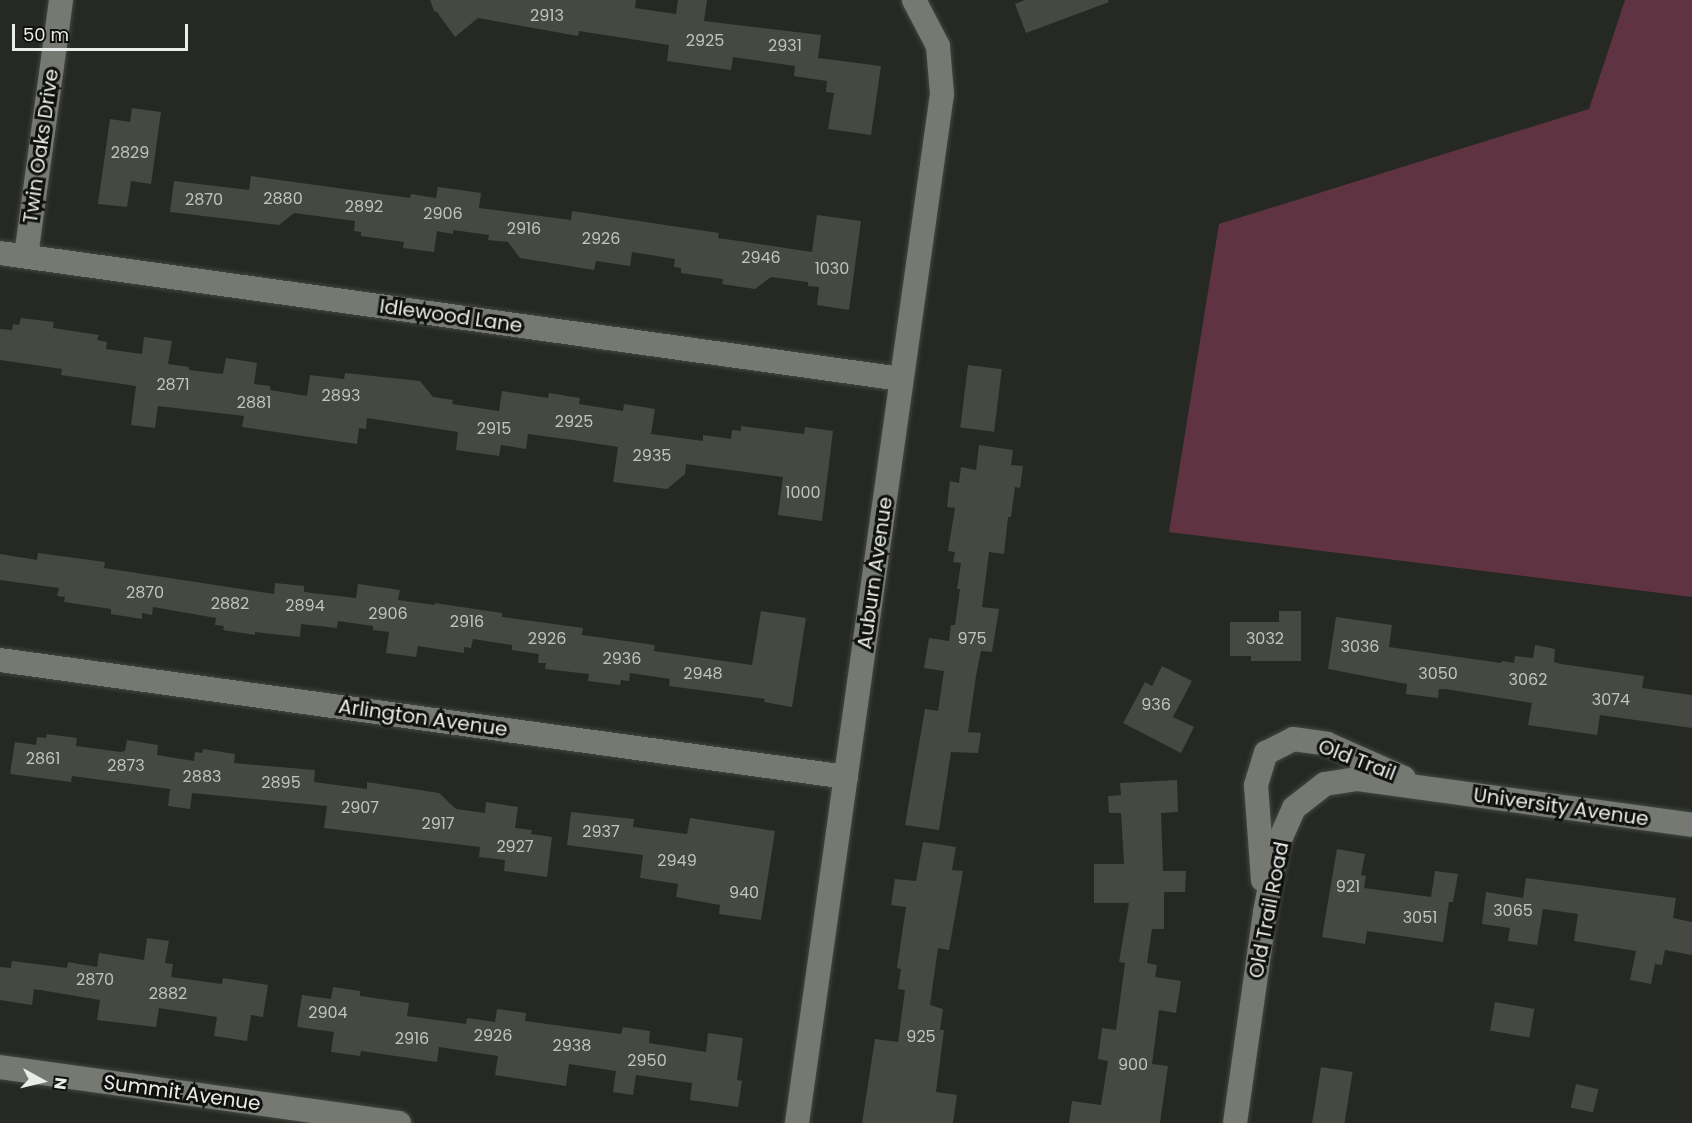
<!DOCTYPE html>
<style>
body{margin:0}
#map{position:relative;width:1692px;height:1123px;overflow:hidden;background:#262923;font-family:Poppins,sans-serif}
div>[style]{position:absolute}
.green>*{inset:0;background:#5f3342}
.building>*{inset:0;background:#454942;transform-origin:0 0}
.roads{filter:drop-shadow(0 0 2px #434642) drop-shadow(0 0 2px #434642)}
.minor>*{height:24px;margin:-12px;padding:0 12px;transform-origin:12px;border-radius:12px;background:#757972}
span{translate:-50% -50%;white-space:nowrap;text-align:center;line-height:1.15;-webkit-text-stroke:6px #10110f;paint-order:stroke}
.number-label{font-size:16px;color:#c0c3be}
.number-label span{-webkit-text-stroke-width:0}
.street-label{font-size:20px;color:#e9ece8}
.north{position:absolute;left:12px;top:1051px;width:60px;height:60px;-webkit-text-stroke:4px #10110f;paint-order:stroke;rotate:98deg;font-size:16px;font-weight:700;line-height:24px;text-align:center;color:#e9ece8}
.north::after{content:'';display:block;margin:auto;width:21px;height:27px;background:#e9ece8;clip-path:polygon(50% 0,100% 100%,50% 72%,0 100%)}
.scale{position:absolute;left:12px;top:24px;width:176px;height:27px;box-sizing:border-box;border:3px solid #e9ece8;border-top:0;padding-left:8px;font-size:18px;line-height:21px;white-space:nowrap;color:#e9ece8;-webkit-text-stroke:4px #10110f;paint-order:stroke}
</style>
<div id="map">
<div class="green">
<div style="clip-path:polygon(1625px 0,1692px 0,1692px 597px,1169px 532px,1219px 224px,1589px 109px)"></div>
</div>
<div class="building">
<div style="clip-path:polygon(430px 0,636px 0,635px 8px,676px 14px,678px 0,707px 0,704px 21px,821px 35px,818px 58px,881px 66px,871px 135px,828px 129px,834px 93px,826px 92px,827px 81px,794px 76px,795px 66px,733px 57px,731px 70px,667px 61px,669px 45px,579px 31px,578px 36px,478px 18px,455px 37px,437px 12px,434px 11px)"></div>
<div style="clip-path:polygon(1025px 0,1108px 0,1109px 2px,1026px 33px,1015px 4px)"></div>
<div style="clip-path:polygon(132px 108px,161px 112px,151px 184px,131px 181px,127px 207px,98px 204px,110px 119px,130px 122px)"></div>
<div style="clip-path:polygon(251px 176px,410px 198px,411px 194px,436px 198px,438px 187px,453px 189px,481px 193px,479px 208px,571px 220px,572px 211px,719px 233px,718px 238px,812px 252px,817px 215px,861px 221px,849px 310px,817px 305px,819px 287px,808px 286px,808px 282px,771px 277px,755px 289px,722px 284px,723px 279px,681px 273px,681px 268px,674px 267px,675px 259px,632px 252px,630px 266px,596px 261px,594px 270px,520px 258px,508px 242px,488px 240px,489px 235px,453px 230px,453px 234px,437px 231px,434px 252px,403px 248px,404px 242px,361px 236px,361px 232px,354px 231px,355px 221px,294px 213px,279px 225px,170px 212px,174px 181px,249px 190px)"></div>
<div style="clip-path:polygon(21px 318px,54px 322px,53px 328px,99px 335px,97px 340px,107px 342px,106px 349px,142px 354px,144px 337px,172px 341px,168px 364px,189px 367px,189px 370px,223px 374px,226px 358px,257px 363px,254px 384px,270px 386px,270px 390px,307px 396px,310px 375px,344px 379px,345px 373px,420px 381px,433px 397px,453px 400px,452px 404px,499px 411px,502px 391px,548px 398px,549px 393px,580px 398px,579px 404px,623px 411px,624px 404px,655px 409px,651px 434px,703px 441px,703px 435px,731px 439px,732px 430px,741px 431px,741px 426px,804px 434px,805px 427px,833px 431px,822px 521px,778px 515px,783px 477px,686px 464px,685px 474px,667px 489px,613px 482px,618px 447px,573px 440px,528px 434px,526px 449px,501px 445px,499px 456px,456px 450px,458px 432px,367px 418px,366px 429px,359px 428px,357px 444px,242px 427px,244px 416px,158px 406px,155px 428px,131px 425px,136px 386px,61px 375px,62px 369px,0 360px,0 329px,12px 330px,13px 324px,19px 325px)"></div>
<div style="left:968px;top:365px;width:34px;height:63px;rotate:7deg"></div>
<div style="clip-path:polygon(979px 445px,1013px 450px,1011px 465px,1023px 466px,1020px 488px,1015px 487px,1011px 517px,1008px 517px,1004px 554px,989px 552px,982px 607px,999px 609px,992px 652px,981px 651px,976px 676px,968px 732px,981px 733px,978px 753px,951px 752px,939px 830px,905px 825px,925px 709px,938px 711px,944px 671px,924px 668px,929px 638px,949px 641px,951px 625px,955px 625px,960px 589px,957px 589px,961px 563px,953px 562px,955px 552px,948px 551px,955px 508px,947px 507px,950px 481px,959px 483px,961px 467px,976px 470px)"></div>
<div style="clip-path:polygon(38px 553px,105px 562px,104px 568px,274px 594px,275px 583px,304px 586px,304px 592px,356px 598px,358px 584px,400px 590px,398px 600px,435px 605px,435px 603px,502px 613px,502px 617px,583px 628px,582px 635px,655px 645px,654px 651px,752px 665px,761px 611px,806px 618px,792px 707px,764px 702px,765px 699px,669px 686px,670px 679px,630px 673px,629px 681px,621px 680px,620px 685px,588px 681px,589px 674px,545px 669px,546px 663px,538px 663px,539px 654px,512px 650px,512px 645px,473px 639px,471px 648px,464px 647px,464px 653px,418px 646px,416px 657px,386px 653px,389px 632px,373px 630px,373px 626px,338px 621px,337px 628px,301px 624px,300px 637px,255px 632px,255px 635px,223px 630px,224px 626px,215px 625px,216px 618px,153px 607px,152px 615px,142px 613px,142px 619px,111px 614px,111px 609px,64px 602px,65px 597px,57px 596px,59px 588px,0 580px,0 554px,37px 560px)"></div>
<div style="clip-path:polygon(1279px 611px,1301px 611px,1301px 661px,1251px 661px,1251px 656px,1230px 656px,1230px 622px,1279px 622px)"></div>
<div style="clip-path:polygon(1336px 617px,1392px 625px,1389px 647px,1501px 663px,1502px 661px,1514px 663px,1515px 656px,1533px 658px,1535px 645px,1555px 649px,1554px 662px,1561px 664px,1644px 676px,1642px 688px,1692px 695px,1692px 728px,1600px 715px,1597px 735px,1528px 725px,1532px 703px,1445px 689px,1439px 689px,1438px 698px,1406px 694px,1407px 684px,1328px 669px)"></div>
<div style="clip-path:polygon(1162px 666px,1192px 681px,1173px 717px,1194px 727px,1181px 753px,1123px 723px,1145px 682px,1152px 686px)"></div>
<div style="clip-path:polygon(47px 734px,77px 738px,76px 746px,121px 752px,125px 751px,127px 740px,158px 745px,157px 755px,194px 761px,195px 752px,202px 753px,203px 749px,235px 754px,234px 763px,315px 770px,314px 782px,367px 789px,367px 782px,439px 793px,456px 809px,485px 813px,486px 802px,518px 807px,515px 828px,532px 830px,531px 834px,552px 837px,547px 877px,504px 871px,505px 860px,479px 857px,480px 847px,324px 828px,327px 806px,192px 793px,190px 809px,168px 806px,170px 789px,72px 776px,71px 782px,10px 774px,15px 742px,36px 745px,37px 737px,46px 738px)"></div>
<div style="clip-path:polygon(1177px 780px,1178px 812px,1161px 813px,1163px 871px,1186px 871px,1185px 892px,1164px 892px,1164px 929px,1152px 929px,1147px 963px,1157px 965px,1155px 977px,1181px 981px,1176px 1013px,1159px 1010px,1152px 1064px,1168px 1066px,1160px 1123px,1069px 1123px,1072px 1101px,1101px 1105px,1108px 1061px,1098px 1059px,1102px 1028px,1116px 1030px,1125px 963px,1119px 962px,1129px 903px,1094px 903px,1094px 864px,1124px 864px,1121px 813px,1109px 813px,1108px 796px,1121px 795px,1120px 783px)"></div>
<div style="clip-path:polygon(571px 812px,634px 819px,633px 827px,687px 834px,690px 818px,775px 831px,761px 920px,719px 914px,720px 905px,676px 897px,678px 884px,640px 878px,643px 855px,567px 845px)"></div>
<div style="clip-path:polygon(923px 842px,956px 847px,952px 870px,963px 871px,949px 950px,938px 948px,930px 1005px,943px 1009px,940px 1030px,944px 1030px,936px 1092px,957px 1095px,953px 1123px,862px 1123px,875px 1039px,898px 1042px,905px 990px,898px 989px,901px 969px,897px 968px,906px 907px,891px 905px,895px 879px,916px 881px)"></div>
<div style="clip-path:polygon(1337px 849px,1365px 854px,1361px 875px,1366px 876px,1364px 888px,1431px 897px,1435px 871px,1458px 874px,1453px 902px,1449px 902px,1443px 942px,1367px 931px,1365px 944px,1322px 937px)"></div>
<div style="clip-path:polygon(1526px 878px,1676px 898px,1673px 918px,1692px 922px,1692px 955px,1665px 950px,1662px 965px,1655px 964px,1651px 984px,1630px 980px,1636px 951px,1574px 941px,1578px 914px,1543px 909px,1537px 945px,1508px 941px,1510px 928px,1482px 924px,1486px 892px,1523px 898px)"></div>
<div style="clip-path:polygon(147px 938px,169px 941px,165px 963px,173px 964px,171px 977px,222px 984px,223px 978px,268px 985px,263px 1017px,251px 1015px,247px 1041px,214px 1036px,217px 1017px,159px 1008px,156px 1027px,97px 1020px,100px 1000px,34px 989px,32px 1005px,0 1000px,0 967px,11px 968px,12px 961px,67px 968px,68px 962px,97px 967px,99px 953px,144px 960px)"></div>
<div style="clip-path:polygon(333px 987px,360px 991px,360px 996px,409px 1003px,407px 1016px,466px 1024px,467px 1018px,495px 1022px,497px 1009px,526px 1013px,525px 1021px,621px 1034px,623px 1027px,650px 1031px,649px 1043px,706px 1052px,708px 1033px,743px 1038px,737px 1080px,742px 1081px,738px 1107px,690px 1100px,692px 1083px,636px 1075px,633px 1095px,613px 1092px,616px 1071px,569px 1064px,566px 1086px,495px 1075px,498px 1056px,439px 1047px,437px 1062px,361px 1051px,360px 1056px,331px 1052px,334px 1032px,297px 1027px,302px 995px,331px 999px)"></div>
<div style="left:1495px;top:1002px;width:40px;height:29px;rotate:10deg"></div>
<div style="left:1321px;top:1067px;width:32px;height:57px;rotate:9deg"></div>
<div style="left:1576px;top:1084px;width:23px;height:24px;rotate:13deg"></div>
</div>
<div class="roads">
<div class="minor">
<div style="left:0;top:253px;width:910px;rotate:7.96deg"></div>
<div style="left:26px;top:256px;width:258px;rotate:-82.2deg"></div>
<div style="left:0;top:660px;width:854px;rotate:7.87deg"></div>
<div style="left:1263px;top:880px;width:95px;rotate:-94.2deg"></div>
<div style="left:1256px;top:785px;width:34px;rotate:-73deg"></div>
<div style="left:1266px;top:753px;width:30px;rotate:-27deg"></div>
<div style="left:1293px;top:739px;width:34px;rotate:8deg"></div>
<div style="left:1327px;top:744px;width:84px;rotate:23.8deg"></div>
<div style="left:0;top:1067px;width:403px;rotate:8deg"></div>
<div style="left:797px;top:1123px;width:1039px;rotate:-81.98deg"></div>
<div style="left:942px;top:94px;width:48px;rotate:-94.8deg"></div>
<div style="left:938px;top:46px;width:52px;rotate:-117.6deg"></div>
<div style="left:1235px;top:1123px;width:213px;rotate:-81.9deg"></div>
<div style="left:1265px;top:912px;width:69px;rotate:-79.2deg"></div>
<div style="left:1278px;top:844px;width:39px;rotate:-66deg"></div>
<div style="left:1294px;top:808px;width:39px;rotate:-38deg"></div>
<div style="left:1325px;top:784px;width:33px;rotate:-9deg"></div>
<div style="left:1358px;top:779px;width:337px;rotate:7.8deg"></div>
</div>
</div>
<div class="number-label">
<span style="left:547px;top:16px">2913</span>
<span style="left:705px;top:41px">2925</span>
<span style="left:785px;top:46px">2931</span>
<span style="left:130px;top:153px">2829</span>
<span style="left:283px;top:199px">2880</span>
<span style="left:204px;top:200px">2870</span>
<span style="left:364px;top:207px">2892</span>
<span style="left:443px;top:214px">2906</span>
<span style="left:524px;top:229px">2916</span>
<span style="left:601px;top:239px">2926</span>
<span style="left:761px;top:258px">2946</span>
<span style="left:832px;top:269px">1030</span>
<span style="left:173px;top:385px">2871</span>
<span style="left:341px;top:396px">2893</span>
<span style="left:254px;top:403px">2881</span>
<span style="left:574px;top:422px">2925</span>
<span style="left:494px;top:429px">2915</span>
<span style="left:652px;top:456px">2935</span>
<span style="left:803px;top:493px">1000</span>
<span style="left:145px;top:593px">2870</span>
<span style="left:230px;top:604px">2882</span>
<span style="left:305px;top:606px">2894</span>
<span style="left:388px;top:614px">2906</span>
<span style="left:467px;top:622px">2916</span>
<span style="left:547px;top:639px">2926</span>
<span style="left:972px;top:639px">975</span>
<span style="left:1265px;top:639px">3032</span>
<span style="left:1360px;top:647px">3036</span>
<span style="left:622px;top:659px">2936</span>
<span style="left:703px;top:674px">2948</span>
<span style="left:1438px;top:674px">3050</span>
<span style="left:1528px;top:680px">3062</span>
<span style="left:1611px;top:700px">3074</span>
<span style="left:1156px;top:705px">936</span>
<span style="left:43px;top:759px">2861</span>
<span style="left:126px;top:766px">2873</span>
<span style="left:202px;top:777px">2883</span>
<span style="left:281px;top:783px">2895</span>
<span style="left:360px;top:808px">2907</span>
<span style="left:438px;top:824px">2917</span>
<span style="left:601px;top:832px">2937</span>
<span style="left:515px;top:847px">2927</span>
<span style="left:677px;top:861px">2949</span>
<span style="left:1348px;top:887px">921</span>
<span style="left:744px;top:893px">940</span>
<span style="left:1513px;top:911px">3065</span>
<span style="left:1420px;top:918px">3051</span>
<span style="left:95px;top:980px">2870</span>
<span style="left:168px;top:994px">2882</span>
<span style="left:328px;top:1013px">2904</span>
<span style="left:493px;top:1036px">2926</span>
<span style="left:921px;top:1037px">925</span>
<span style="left:412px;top:1039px">2916</span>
<span style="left:572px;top:1046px">2938</span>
<span style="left:647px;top:1061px">2950</span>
<span style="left:1133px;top:1065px">900</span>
</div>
<div class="street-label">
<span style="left:41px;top:146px;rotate:-82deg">Twin Oaks Drive</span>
<span style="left:451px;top:316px;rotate:8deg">Idlewood Lane</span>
<span style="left:875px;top:573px;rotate:-82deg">Auburn Avenue</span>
<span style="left:423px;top:718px;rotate:8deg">Arlington Avenue</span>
<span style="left:1357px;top:760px;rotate:21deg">Old Trail</span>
<span style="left:1561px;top:807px;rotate:8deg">University Avenue</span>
<span style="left:1269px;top:910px;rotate:-79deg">Old Trail Road</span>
<span style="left:182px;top:1093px;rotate:8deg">Summit Avenue</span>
</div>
<div class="north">N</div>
<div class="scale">50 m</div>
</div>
